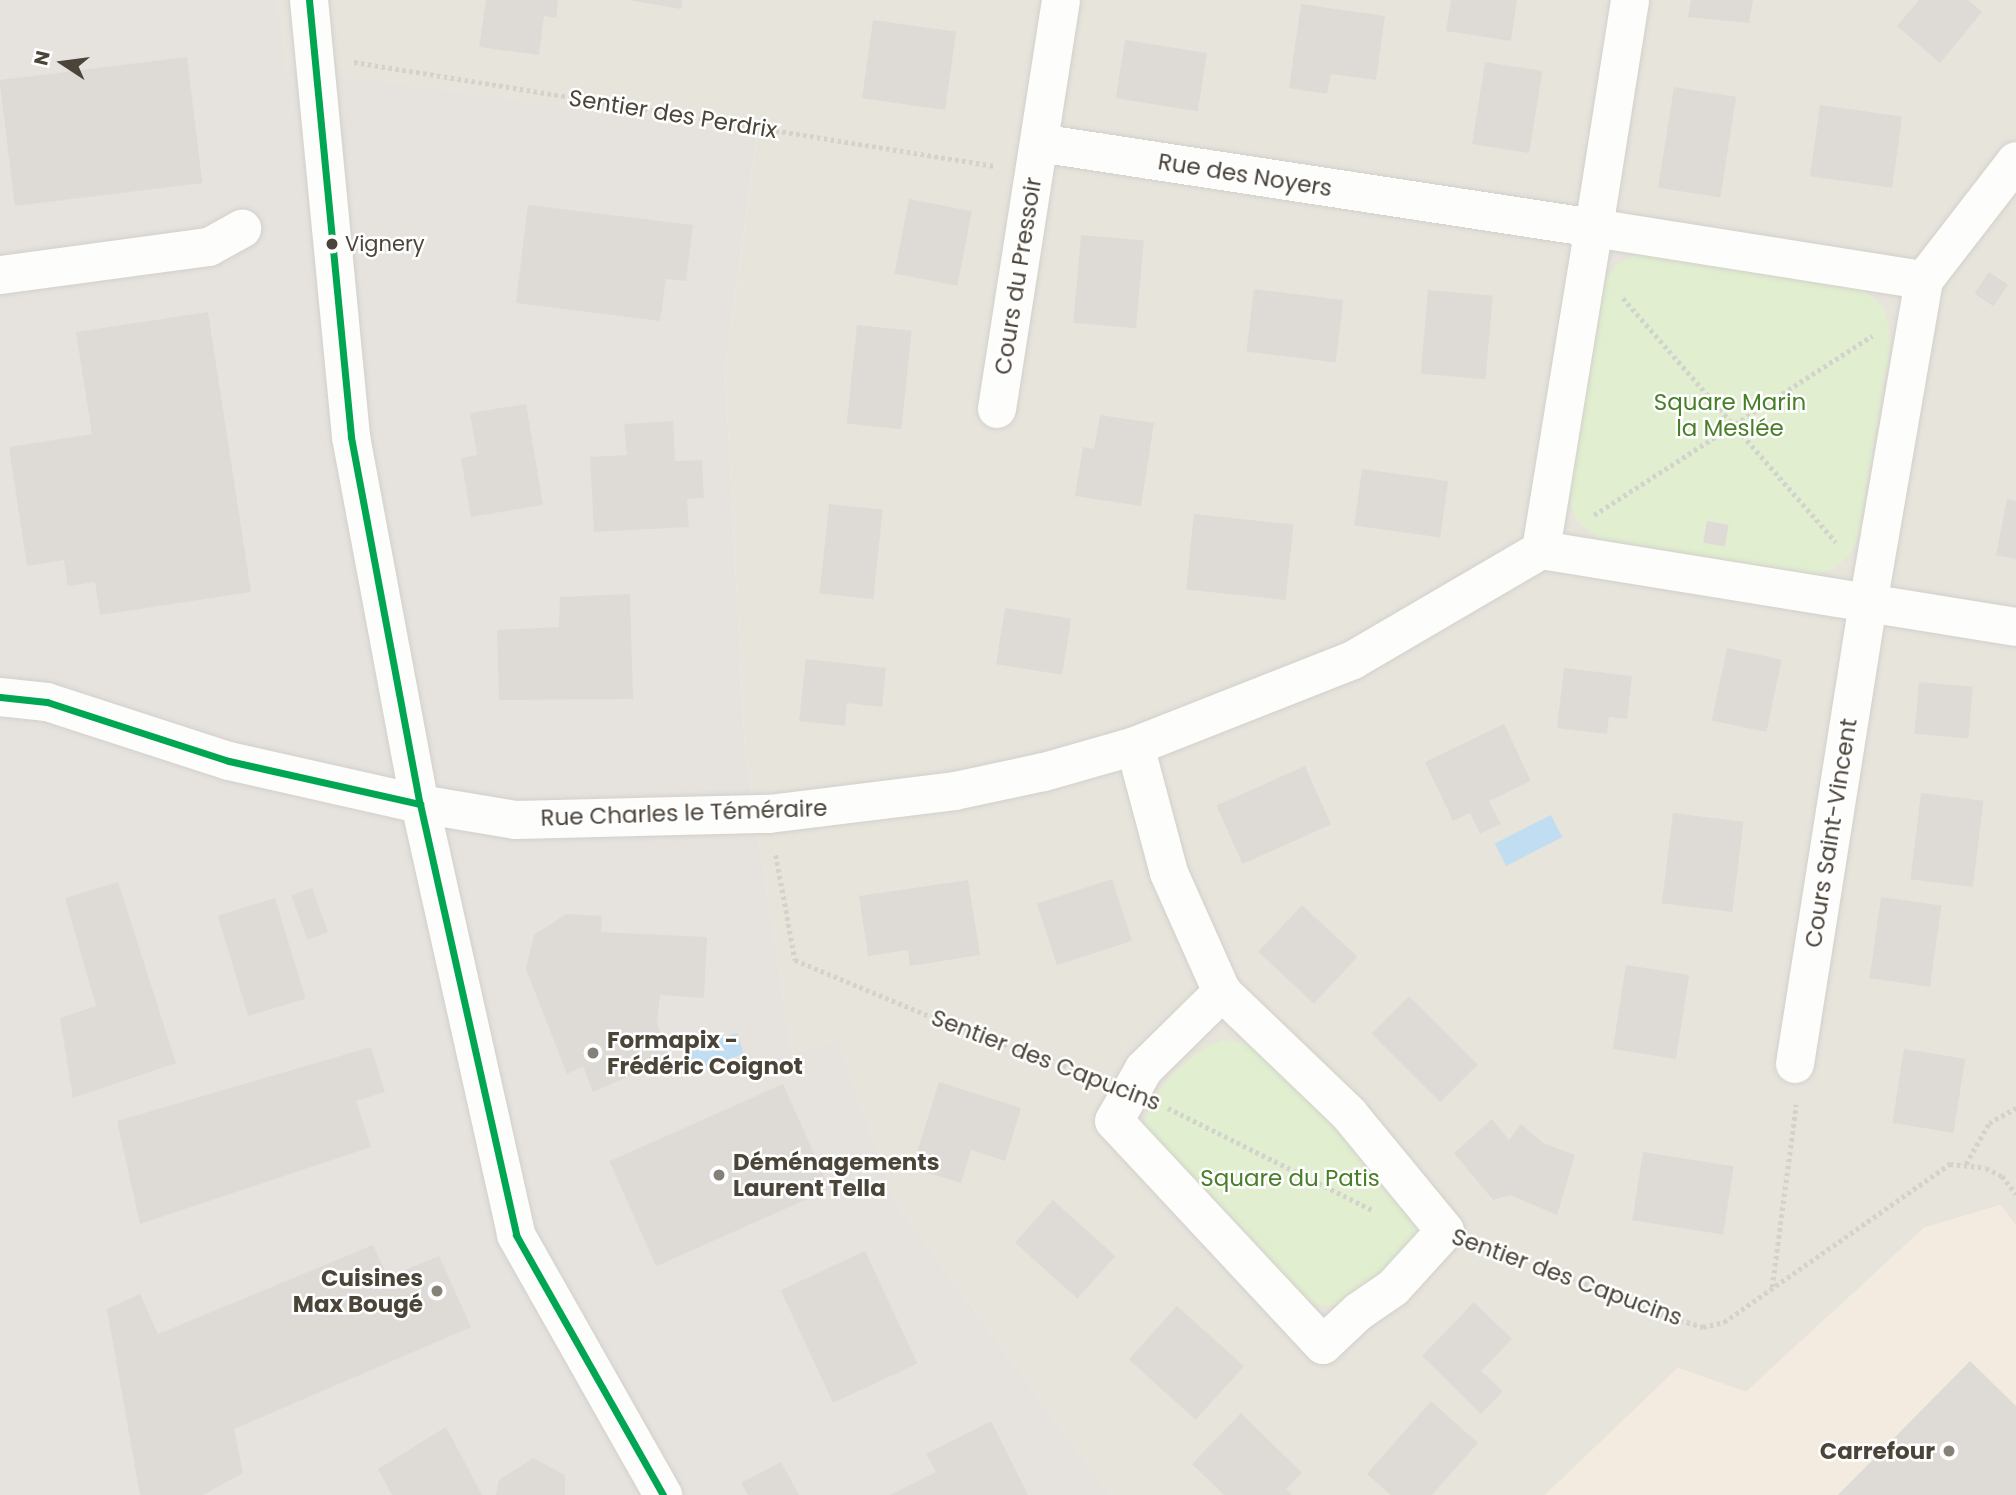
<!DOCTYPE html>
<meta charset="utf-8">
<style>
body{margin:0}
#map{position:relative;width:2016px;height:1495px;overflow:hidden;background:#f4f2ee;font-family:Poppins,sans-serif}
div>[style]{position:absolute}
.residential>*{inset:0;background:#e7e4dc}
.commercial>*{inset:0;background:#f3ebdf}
.industrial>*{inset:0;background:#e6e2de}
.green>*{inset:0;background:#e1eecf}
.water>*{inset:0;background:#c0ddf1;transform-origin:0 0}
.building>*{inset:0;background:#dedbd6;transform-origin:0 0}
.path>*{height:4.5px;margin-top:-2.25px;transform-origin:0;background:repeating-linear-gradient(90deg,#d3d2cc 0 3.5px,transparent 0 7px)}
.roads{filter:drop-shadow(0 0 2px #d2d0cb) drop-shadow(0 0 2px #d2d0cb)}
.minor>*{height:38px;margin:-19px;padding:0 19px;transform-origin:19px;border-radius:19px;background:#fdfdfc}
.bus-1>*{height:7px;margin:-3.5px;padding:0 3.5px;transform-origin:3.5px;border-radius:3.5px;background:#00a651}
.dots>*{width:19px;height:19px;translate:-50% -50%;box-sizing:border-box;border:4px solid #fff;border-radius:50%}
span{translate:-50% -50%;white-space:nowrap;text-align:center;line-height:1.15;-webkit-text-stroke:5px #fff;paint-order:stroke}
.bus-label{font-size:21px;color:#4b4439}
.left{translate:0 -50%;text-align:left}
.street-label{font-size:23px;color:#4b4439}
.park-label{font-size:23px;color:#4a7f2a}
.poi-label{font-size:23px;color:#4b4439;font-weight:700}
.right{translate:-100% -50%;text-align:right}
.north{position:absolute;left:28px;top:28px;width:70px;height:70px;-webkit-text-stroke:5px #fff;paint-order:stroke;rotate:283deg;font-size:19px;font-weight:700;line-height:28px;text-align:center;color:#4b4439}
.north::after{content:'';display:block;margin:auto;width:24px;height:32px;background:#4b4439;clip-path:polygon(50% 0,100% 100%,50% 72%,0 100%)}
</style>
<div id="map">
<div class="residential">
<div style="clip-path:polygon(277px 0,2016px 0,2016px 1225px,2000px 1205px,1924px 1228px,1746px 1392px,1678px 1368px,1545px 1495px,1110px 1495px,896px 1203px,837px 1041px,792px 1056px,745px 750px,725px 370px,757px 135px,283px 68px)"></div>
</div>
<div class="commercial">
<div style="clip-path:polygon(2000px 1205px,2016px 1225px,2016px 1495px,1545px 1495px,1678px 1368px,1746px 1392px,1924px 1228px)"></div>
</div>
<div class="industrial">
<div style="clip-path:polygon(0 0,277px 0,284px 68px,757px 134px,725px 370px,745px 750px,792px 1055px,837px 1040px,896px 1203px,1110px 1495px,0 1495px)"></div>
</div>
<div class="green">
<div style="clip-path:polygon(1637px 254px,1862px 288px,1884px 308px,1891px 339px,1858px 538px,1849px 556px,1833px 569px,1811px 576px,1604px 543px,1577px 521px,1570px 504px,1571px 486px,1604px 281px,1616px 265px)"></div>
<div style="clip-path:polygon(1224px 1040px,1259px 1045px,1420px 1213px,1416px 1249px,1354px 1304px,1322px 1306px,1285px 1293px,1153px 1144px,1145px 1123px,1150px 1104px,1172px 1074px,1202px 1049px)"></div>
</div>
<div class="water">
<div style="left:1551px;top:815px;width:25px;height:63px;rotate:63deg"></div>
<div style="left:737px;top:1033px;width:22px;height:52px;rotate:72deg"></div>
</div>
<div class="building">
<div style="clip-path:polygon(486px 0,558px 0,556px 18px,544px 16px,539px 55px,479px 47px)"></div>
<div style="clip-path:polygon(628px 0,682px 0,681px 9px)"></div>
<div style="clip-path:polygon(1451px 0,1517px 0,1511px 41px,1446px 31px)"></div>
<div style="clip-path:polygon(1691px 0,1753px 0,1749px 23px,1688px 17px)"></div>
<div style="clip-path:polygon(1919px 0,1968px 0,1982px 12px,1940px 63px,1897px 26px)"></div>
<div style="clip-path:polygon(1301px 4px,1385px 16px,1376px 80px,1331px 74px,1327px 94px,1289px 88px)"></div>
<div style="left:873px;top:20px;width:84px;height:79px;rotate:8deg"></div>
<div style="left:1125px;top:40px;width:83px;height:59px;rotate:9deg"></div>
<div style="left:187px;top:57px;width:127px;height:189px;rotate:83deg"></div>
<div style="left:1485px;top:62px;width:58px;height:83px;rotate:9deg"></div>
<div style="left:1674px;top:87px;width:63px;height:102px;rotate:9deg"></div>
<div style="left:1820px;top:105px;width:83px;height:72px;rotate:8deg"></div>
<div style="left:909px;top:199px;width:64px;height:76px;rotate:11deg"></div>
<div style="clip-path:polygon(528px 205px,693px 225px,686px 281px,666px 279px,660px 321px,516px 303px)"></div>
<div style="left:1081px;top:235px;width:63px;height:88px;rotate:5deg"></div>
<div style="left:1989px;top:272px;width:23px;height:26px;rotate:34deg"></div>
<div style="left:1254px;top:289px;width:90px;height:63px;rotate:7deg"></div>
<div style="left:1428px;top:290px;width:65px;height:84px;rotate:5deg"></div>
<div style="clip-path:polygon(208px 312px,251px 592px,100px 615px,95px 582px,68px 586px,64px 560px,27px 566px,9px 447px,92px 434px,76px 332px)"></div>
<div style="left:857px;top:325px;width:55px;height:99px;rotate:6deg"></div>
<div style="clip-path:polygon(526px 404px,543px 505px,471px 517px,461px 458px,477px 455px,470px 413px)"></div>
<div style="clip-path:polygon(1100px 415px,1154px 423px,1141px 506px,1075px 496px,1083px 447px,1094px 449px)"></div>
<div style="clip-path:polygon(673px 421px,675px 461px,702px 460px,704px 498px,687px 499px,689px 527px,594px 532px,590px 457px,627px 455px,624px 424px)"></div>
<div style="left:1362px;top:469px;width:87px;height:57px;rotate:8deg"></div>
<div style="clip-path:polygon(2007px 499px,2016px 501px,2016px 559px,1996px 555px)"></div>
<div style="left:829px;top:504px;width:54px;height:90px;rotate:6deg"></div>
<div style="left:1194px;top:514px;width:100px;height:76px;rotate:6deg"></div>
<div style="left:1707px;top:521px;width:22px;height:22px;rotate:10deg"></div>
<div style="clip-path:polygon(630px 594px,633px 699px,499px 700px,497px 630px,559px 627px,560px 597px)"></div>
<div style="left:1005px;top:608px;width:67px;height:57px;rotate:9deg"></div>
<div style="left:1727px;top:648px;width:56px;height:74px;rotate:12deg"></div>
<div style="clip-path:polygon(806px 659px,886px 668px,882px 707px,847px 703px,845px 726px,799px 721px)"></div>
<div style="clip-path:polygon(1564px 668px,1632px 676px,1627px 719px,1609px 717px,1607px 734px,1557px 728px)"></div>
<div style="left:1919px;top:682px;width:54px;height:52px;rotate:5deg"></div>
<div style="clip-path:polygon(1504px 724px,1531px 781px,1489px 801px,1501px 824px,1480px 834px,1470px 813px,1453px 821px,1425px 762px)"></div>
<div style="left:1305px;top:766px;width:64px;height:97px;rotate:66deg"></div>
<div style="left:1921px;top:793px;width:63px;height:87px;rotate:7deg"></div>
<div style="left:1673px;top:813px;width:71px;height:91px;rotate:7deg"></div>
<div style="left:1112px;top:879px;width:65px;height:79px;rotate:72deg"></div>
<div style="clip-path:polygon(968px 880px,980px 955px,910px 966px,908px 950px,868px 956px,859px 896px)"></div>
<div style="clip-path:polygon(118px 882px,176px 1063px,73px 1098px,60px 1018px,96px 1006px,65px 898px)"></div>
<div style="left:312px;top:888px;width:47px;height:22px;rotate:70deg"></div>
<div style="left:1881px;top:897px;width:61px;height:82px;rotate:8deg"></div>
<div style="left:275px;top:898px;width:105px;height:60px;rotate:73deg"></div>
<div style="left:1302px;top:905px;width:76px;height:64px;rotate:43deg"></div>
<div style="clip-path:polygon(566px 914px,602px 916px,601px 932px,707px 937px,704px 998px,660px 995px,657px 1024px,670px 1058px,593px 1092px,583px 1066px,567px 1074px,526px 969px,534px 935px)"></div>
<div style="left:1626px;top:965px;width:64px;height:85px;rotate:9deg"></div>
<div style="left:1409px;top:996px;width:97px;height:53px;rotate:45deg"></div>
<div style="clip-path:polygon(371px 1047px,385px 1092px,356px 1101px,371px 1147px,140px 1224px,117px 1121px)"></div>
<div style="left:1904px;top:1049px;width:62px;height:75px;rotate:9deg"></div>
<div style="clip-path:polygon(939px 1082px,1021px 1108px,1005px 1161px,971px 1150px,961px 1183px,912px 1168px)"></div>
<div style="left:783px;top:1084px;width:115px;height:190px;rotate:66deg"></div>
<div style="clip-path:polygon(1492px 1119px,1509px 1140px,1521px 1124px,1543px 1143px,1575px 1155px,1557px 1215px,1510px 1195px,1493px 1200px,1454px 1153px)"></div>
<div style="left:1643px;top:1152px;width:92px;height:69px;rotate:9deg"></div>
<div style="left:1053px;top:1200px;width:84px;height:57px;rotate:42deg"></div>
<div style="clip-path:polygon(373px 1245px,388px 1277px,439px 1256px,471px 1327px,234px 1429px,243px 1473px,203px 1495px,140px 1495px,107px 1309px,140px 1294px,158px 1334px)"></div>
<div style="left:865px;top:1251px;width:124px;height:93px;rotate:65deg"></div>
<div style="clip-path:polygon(1474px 1302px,1512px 1339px,1481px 1371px,1503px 1391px,1481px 1414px,1422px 1356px)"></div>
<div style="left:1177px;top:1306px;width:90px;height:72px;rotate:42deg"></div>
<div style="clip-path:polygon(1970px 1361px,2016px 1406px,2016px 1495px,1838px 1495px)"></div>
<div style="clip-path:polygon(1431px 1401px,1478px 1443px,1432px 1495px,1391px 1495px,1367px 1474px)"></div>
<div style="clip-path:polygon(1241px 1413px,1302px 1473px,1286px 1489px,1292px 1495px,1224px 1495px,1192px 1464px)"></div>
<div style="clip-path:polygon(991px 1421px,1028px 1495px,890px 1495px,936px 1472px,926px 1454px)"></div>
<div style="clip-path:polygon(446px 1427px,482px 1495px,392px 1495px,378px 1469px)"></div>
<div style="clip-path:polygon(533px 1458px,565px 1475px,565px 1495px,496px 1495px,499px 1480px)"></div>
<div style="clip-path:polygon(781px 1462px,799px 1495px,748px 1495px,741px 1483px)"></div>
</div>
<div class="path">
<div style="left:354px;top:62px;width:649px;rotate:9.22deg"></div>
<div style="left:1623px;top:298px;width:324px;rotate:48.9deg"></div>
<div style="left:1594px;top:515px;width:331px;rotate:-32.8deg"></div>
<div style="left:776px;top:855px;width:107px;rotate:79.7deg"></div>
<div style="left:795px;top:960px;width:169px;rotate:22.6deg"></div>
<div style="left:951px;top:1025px;width:150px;rotate:19.5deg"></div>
<div style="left:1168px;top:1108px;width:229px;rotate:26.5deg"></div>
<div style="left:1966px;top:1164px;width:47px;rotate:-60.7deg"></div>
<div style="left:1989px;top:1123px;width:31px;rotate:-29deg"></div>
<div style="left:1481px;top:1241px;width:193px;rotate:22.2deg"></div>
<div style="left:1660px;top:1314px;width:45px;rotate:16.8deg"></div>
<div style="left:1703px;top:1327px;width:22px;rotate:-13deg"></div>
<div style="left:1724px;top:1322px;width:276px;rotate:-35deg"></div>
<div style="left:1950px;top:1164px;width:36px;rotate:6deg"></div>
<div style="left:1986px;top:1168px;width:18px;rotate:27deg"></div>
<div style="left:2002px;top:1176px;width:23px;rotate:52deg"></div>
<div style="left:1772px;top:1287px;width:184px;rotate:-82.5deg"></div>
</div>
<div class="roads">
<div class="minor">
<div style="left:309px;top:0;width:439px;rotate:84.5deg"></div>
<div style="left:351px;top:437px;width:373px;rotate:79.4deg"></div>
<div style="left:420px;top:804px;width:442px;rotate:77.4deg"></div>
<div style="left:516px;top:1235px;width:299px;rotate:60.5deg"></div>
<div style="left:1039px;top:143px;width:561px;rotate:8.71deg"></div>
<div style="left:1594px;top:228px;width:231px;rotate:-81deg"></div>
<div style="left:1594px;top:228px;width:334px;rotate:9deg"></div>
<div style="left:1924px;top:280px;width:328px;rotate:99.8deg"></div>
<div style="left:1868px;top:603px;width:331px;rotate:-170.8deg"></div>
<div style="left:1541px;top:550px;width:326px;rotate:-80.7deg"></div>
<div style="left:1px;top:275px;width:210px;rotate:-7.7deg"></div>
<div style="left:209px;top:247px;width:38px;rotate:-29deg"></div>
<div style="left:1924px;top:280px;width:150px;rotate:-52.3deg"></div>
<div style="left:997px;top:409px;width:414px;rotate:-81.1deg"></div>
<div style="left:0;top:697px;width:47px;rotate:6.1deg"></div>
<div style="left:47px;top:702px;width:191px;rotate:18deg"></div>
<div style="left:229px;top:761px;width:196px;rotate:12.7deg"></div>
<div style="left:420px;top:804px;width:97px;rotate:9.5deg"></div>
<div style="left:516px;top:820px;width:253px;rotate:-1.4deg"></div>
<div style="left:769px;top:814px;width:187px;rotate:-7deg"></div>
<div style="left:955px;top:791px;width:91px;rotate:-12.1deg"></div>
<div style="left:1044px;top:772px;width:95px;rotate:-15.9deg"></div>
<div style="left:1135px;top:746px;width:234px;rotate:-21.5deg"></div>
<div style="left:1353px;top:660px;width:218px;rotate:-30.3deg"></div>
<div style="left:1135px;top:746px;width:131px;rotate:75deg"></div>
<div style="left:1169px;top:873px;width:130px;rotate:66deg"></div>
<div style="left:1222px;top:992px;width:176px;rotate:43.8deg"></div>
<div style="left:1349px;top:1114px;width:151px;rotate:50.6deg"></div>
<div style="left:1445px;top:1231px;width:77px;rotate:132.4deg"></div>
<div style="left:1393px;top:1288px;width:42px;rotate:145.6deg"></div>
<div style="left:1358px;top:1312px;width:48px;rotate:136.7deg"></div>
<div style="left:1323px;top:1345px;width:306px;rotate:-133deg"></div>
<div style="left:1114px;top:1121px;width:60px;rotate:-60deg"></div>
<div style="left:1144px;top:1069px;width:110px;rotate:-44.6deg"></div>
<div style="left:1795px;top:1064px;width:467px;rotate:-81deg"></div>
<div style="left:1868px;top:603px;width:150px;rotate:9.2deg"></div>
</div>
</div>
<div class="bus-1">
<div style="left:309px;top:0;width:439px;rotate:84.5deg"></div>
<div style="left:351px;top:437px;width:373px;rotate:79.4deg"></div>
<div style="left:420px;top:804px;width:442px;rotate:77.4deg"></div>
<div style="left:516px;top:1235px;width:299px;rotate:60.5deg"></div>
<div style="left:0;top:697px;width:47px;rotate:6.1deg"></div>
<div style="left:47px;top:702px;width:191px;rotate:18deg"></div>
<div style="left:229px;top:761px;width:196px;rotate:12.7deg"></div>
</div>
<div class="dots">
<div style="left:332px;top:244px;background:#4b4439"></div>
<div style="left:593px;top:1053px;background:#868178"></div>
<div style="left:719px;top:1175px;background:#868178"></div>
<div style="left:437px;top:1291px;background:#868178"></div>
<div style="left:1949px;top:1451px;background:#868178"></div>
</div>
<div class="bus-label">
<span class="left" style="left:345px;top:244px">Vignery</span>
</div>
<div class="street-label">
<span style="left:673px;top:114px;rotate:9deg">Sentier des Perdrix</span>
<span style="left:1245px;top:175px;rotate:9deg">Rue des Noyers</span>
<span style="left:1018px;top:276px;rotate:-81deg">Cours du Pressoir</span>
<span style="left:684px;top:813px;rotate:-2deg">Rue Charles le Téméraire</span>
<span style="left:1831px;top:833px;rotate:-81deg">Cours Saint-Vincent</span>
<span style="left:1046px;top:1060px;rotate:21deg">Sentier des Capucins</span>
<span style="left:1567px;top:1277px;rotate:20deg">Sentier des Capucins</span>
</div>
<div class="park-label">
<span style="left:1730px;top:415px">Square Marin<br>la Meslée</span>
<span style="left:1290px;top:1178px">Square du Patis</span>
</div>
<div class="poi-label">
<span class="left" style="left:607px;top:1053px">Formapix -<br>Frédéric Coignot</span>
<span class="left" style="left:733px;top:1175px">Déménagements<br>Laurent Tella</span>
<span class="right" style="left:423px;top:1291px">Cuisines<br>Max Bougé</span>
<span class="right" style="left:1935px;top:1451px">Carrefour</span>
</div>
<div class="north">N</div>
</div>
